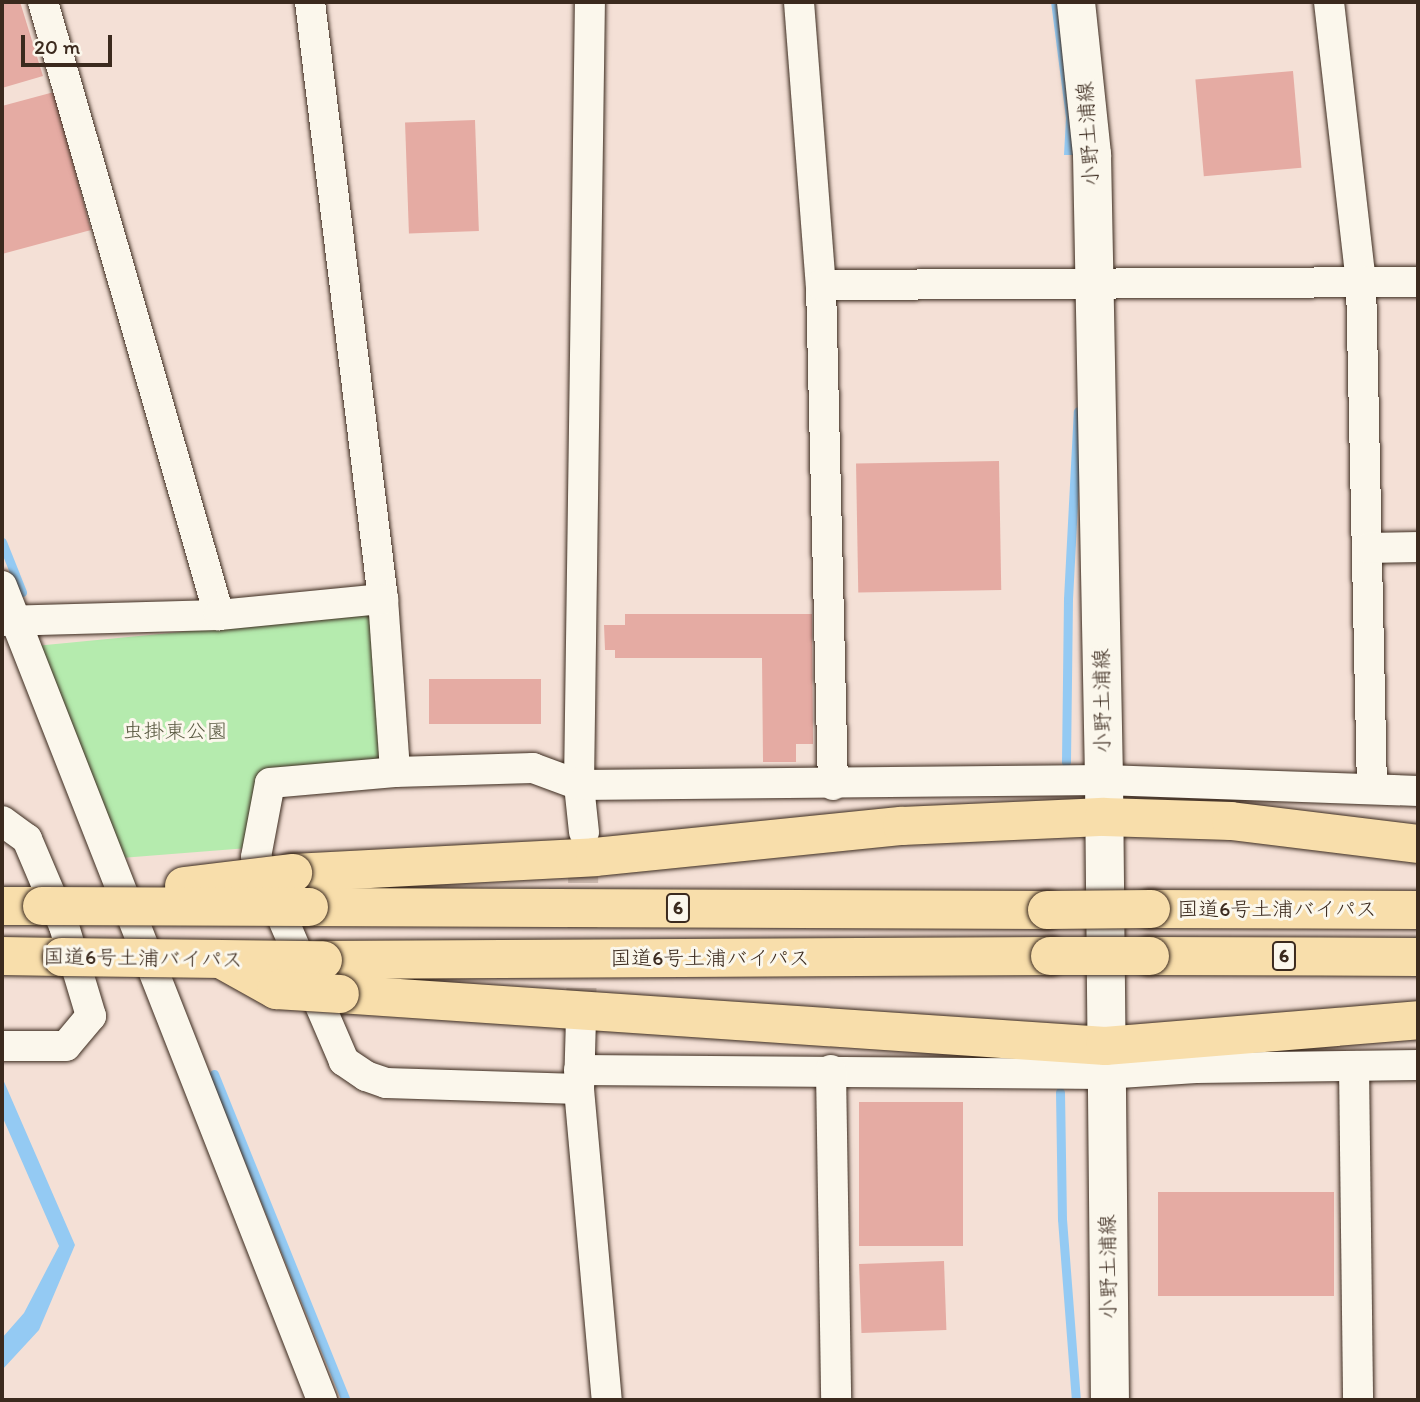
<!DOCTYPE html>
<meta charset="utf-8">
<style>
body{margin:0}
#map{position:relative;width:1420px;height:1402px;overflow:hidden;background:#f4e0d6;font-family:Itim,"Klee One",sans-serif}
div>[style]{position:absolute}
.green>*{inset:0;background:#b5ebae}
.water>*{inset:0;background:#94caf3}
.stream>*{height:9px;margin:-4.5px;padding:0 4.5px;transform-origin:4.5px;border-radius:4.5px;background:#94caf3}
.building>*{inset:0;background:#e5aba3;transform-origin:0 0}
.street-tunnel>*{height:30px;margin-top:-15px;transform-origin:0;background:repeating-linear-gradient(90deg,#cfbcb1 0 30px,transparent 0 45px)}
.roads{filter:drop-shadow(0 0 2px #3b2a1e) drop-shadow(0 0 2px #3b2a1e)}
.street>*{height:30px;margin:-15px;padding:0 15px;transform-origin:15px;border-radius:15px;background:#fbf7ec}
.secondary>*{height:38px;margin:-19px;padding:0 19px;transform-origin:19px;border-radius:19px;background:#fbf7ec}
.highway>*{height:38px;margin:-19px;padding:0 19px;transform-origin:19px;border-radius:19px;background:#f8deab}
.bridges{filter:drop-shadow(0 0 2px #3b2a1e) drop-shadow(0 0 2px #3b2a1e)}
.highway-bridge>*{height:38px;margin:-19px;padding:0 19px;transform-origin:19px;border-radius:19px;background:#f8deab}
span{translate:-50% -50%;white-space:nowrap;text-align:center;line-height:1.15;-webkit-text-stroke:6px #fbf7ec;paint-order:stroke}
.shield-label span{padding:2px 5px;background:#fbf7ec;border:2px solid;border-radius:5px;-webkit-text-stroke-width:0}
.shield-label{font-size:19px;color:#3b2a1e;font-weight:700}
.street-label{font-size:21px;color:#3b2a1e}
.park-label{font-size:21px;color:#5a5a42}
.frame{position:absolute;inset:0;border:4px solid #3b2a1e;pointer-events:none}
.scale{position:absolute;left:21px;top:35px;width:91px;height:32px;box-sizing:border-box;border:4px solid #3b2a1e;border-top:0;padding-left:9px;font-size:21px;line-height:24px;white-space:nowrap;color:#3b2a1e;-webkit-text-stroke:5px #fbf7ec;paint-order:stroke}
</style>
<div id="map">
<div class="green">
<div style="clip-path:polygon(376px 605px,386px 764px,264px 771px,248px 848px,121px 858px,35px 646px,201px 630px)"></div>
</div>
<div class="water">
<div style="clip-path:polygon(1051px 2px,1070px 2px,1083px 155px,1064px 155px,1066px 118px)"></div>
<div style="clip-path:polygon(2px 1077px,75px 1245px,39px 1330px,2px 1370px,2px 1338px,24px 1313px,59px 1246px,2px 1116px)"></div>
</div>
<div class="stream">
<div style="left:2px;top:542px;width:54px;rotate:68.2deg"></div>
<div style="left:1066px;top:762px;width:163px;rotate:-89.3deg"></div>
<div style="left:1068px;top:599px;width:188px;rotate:-87deg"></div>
<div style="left:214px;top:1074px;width:352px;rotate:68deg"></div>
<div style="left:1060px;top:1092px;width:127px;rotate:89.1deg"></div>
<div style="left:1062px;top:1219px;width:182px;rotate:85.6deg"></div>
</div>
<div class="building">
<div style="clip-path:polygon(2px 2px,20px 2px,43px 76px,2px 88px)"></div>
<div style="left:1293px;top:71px;width:97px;height:98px;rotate:85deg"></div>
<div style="clip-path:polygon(54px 92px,91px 230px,2px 254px,2px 106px)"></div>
<div style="left:475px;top:120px;width:111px;height:70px;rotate:88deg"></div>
<div style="left:999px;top:461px;width:129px;height:143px;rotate:89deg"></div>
<div style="clip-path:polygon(625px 614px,812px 614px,813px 744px,796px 744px,796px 762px,763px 762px,762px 658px,615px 658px,615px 650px,605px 650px,604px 625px,625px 625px)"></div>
<div style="left:429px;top:679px;width:112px;height:45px"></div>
<div style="left:859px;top:1102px;width:104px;height:144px"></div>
<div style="left:1158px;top:1192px;width:176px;height:104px"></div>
<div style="left:944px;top:1261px;width:69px;height:85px;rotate:88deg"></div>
</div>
<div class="street-tunnel">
<div style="left:581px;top:1018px;width:181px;rotate:-89.1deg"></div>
</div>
<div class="roads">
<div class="street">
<div style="left:43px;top:2px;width:638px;rotate:73.98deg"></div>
<div style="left:310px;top:2px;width:601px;rotate:83.03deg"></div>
<div style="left:383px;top:599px;width:173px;rotate:86deg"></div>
<div style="left:799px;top:2px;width:284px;rotate:85.6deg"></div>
<div style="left:821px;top:285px;width:500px;rotate:88.63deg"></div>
<div style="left:1329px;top:2px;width:281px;rotate:83.5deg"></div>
<div style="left:1361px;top:281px;width:508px;rotate:88.76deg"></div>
<div style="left:821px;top:285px;width:597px;rotate:-0.29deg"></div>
<div style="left:1368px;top:548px;width:50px;rotate:-1.1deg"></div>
<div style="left:2px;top:586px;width:875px;rotate:68.54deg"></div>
<div style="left:2px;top:621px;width:217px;rotate:-1.6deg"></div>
<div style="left:219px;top:615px;width:165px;rotate:-5.6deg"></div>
<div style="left:2px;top:821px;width:31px;rotate:36deg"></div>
<div style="left:27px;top:839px;width:95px;rotate:67deg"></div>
<div style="left:64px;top:926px;width:94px;rotate:73.3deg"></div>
<div style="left:91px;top:1016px;width:39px;rotate:130deg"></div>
<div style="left:66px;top:1046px;width:64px;rotate:180deg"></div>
<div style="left:584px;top:832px;width:47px;rotate:-96.1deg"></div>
<div style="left:579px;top:785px;width:783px;rotate:-89.2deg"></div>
<div style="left:581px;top:1018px;width:71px;rotate:91.6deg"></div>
<div style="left:579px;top:1089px;width:312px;rotate:84.9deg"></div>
<div style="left:1354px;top:1066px;width:334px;rotate:89.3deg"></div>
<div style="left:579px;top:1070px;width:525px;rotate:0.44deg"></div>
<div style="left:1104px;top:1074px;width:92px;rotate:-3.7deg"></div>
<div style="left:1196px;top:1068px;width:222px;rotate:-0.8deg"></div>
<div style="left:831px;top:1070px;width:330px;rotate:89.1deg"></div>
<div style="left:579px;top:1089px;width:193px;rotate:-178.2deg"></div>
<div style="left:386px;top:1083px;width:21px;rotate:-161deg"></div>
<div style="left:366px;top:1076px;width:27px;rotate:-146deg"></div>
<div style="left:344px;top:1061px;width:222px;rotate:-113.3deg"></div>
<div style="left:256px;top:857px;width:75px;rotate:-79.3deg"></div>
<div style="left:270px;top:783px;width:125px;rotate:-5deg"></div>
<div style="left:395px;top:772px;width:138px;rotate:-1.7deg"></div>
<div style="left:533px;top:768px;width:49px;rotate:20.3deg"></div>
<div style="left:579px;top:785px;width:525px;rotate:-0.55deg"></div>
<div style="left:1104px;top:780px;width:314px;rotate:2deg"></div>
</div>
<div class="secondary">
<div style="left:1076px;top:2px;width:153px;rotate:84deg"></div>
<div style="left:1092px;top:154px;width:626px;rotate:88.9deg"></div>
<div style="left:1104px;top:780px;width:620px;rotate:89.45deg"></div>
</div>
<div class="highway">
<div style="left:293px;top:873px;width:302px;rotate:-3deg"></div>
<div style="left:595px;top:857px;width:309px;rotate:-5.8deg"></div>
<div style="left:902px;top:826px;width:202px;rotate:-2.6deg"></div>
<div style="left:1104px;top:817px;width:127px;rotate:1.8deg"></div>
<div style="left:1231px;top:821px;width:188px;rotate:7deg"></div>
<div style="left:2px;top:906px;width:40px"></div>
<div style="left:309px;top:907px;width:738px;rotate:0.23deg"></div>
<div style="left:1151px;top:909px;width:267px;rotate:0.2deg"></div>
<div style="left:2px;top:956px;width:60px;rotate:1deg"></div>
<div style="left:1150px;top:956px;width:268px;rotate:0.2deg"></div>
<div style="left:323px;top:960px;width:727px;rotate:-0.32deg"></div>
<div style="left:340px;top:994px;width:767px;rotate:3.89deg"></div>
<div style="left:1105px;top:1046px;width:314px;rotate:-4.7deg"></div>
</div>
</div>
<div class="bridges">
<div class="highway-bridge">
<div style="left:184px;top:886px;width:110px;rotate:-6.8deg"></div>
<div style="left:42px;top:906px;width:267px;rotate:0.2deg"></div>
<div style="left:1047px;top:910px;width:104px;rotate:-0.6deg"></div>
<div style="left:1050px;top:956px;width:100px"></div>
<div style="left:62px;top:957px;width:261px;rotate:0.7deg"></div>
<div style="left:224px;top:961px;width:60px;rotate:29.1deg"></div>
<div style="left:276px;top:990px;width:64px;rotate:3.6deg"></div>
</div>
</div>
<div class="shield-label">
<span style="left:678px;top:908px">6</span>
<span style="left:1284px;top:956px">6</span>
</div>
<div class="street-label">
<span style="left:1088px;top:134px;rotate:-94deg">小野土浦線</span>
<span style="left:1102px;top:701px;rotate:-91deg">小野土浦線</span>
<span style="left:1277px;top:909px">国道6号土浦バイパス</span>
<span style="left:143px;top:958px;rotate:1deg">国道6号土浦バイパス</span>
<span style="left:710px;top:958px">国道6号土浦バイパス</span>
<span style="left:1108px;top:1267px;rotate:-91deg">小野土浦線</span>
</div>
<div class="park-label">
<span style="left:175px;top:731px">虫掛東公園</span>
</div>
<div class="frame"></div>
<div class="scale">20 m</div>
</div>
